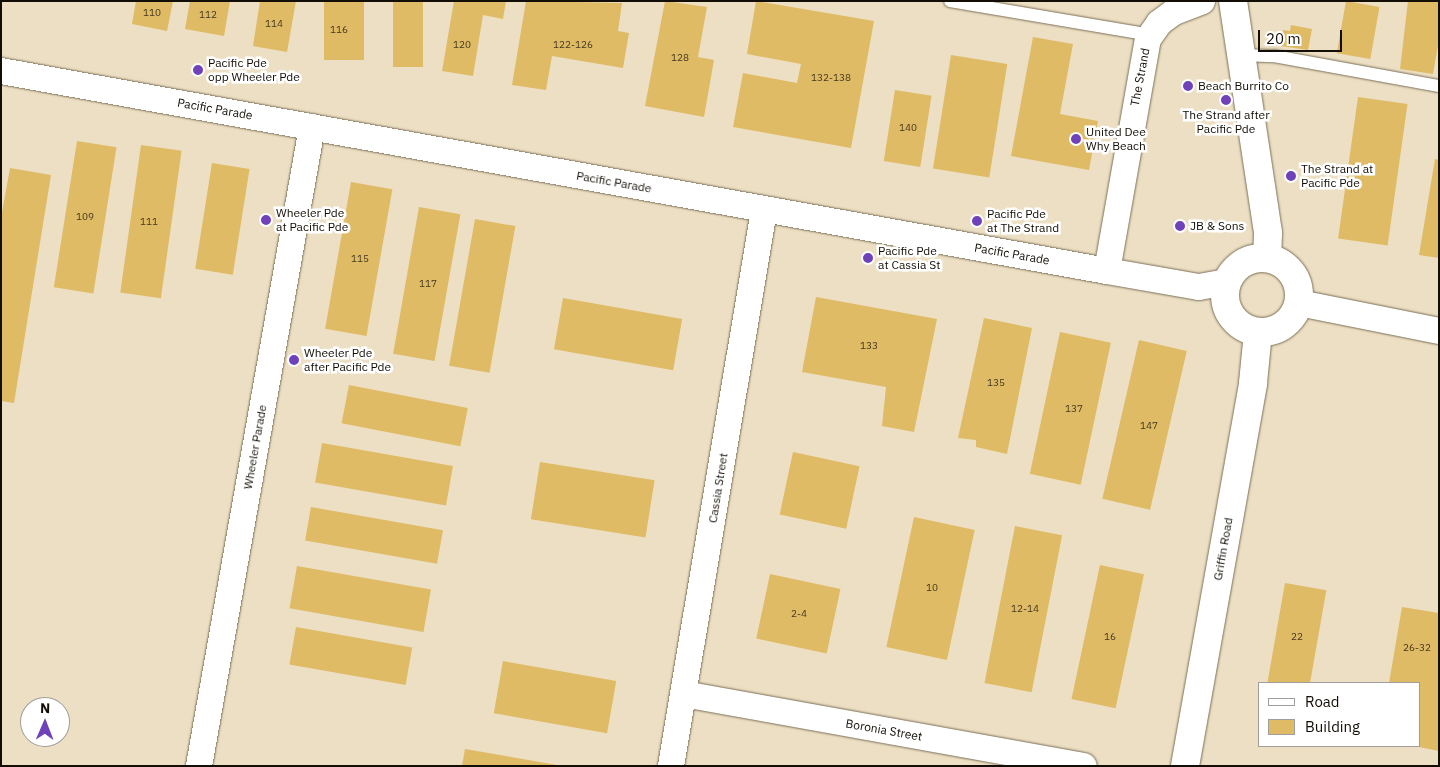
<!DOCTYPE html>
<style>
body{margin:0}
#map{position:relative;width:1440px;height:767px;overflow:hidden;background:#ecdfc3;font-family:"IBM Plex Sans",sans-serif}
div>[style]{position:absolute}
.building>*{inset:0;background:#dfbb66;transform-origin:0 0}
.roads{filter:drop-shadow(0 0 1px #7b6f56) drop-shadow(0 0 1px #7b6f56)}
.service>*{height:12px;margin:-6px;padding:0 6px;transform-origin:6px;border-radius:6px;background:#fff}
.minor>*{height:26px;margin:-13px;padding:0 13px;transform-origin:13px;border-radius:13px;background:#fff}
.secondary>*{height:28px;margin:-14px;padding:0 14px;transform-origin:14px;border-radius:14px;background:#fff}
.secondary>.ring{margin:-14px;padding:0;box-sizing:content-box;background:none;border:28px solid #fff;border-radius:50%}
.dots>*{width:14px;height:14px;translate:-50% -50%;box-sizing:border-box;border:2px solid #fff;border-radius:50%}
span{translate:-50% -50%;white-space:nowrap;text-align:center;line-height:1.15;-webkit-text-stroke:5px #fff;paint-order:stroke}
.number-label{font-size:10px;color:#45381d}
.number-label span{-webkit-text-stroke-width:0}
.poi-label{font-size:12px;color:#120d05}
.left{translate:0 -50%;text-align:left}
.street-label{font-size:12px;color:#120d05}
.frame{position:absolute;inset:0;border:2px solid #120d05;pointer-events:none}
.legend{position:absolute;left:1258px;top:682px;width:162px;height:65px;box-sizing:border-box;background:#fff;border:1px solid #a09e9b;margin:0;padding:6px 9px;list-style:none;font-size:15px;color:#120d05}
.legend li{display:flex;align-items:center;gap:10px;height:25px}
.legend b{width:25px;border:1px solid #a09e9b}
.north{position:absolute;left:20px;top:697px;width:50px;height:50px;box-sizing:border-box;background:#fff;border:1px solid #a09e9b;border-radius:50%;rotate:1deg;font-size:14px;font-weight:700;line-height:20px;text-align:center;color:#120d05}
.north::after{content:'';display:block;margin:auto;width:18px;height:22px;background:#7042ba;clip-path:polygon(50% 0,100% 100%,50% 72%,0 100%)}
.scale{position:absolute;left:1258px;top:30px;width:84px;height:22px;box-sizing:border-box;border:2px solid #120d05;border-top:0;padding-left:6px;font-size:15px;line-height:18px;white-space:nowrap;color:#120d05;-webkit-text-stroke:4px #fff;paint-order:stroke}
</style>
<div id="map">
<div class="building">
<div style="clip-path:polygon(136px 1px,173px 1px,167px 31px,132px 24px)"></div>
<div style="clip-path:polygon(190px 1px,230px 1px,224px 36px,185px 29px)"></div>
<div style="clip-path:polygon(260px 1px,296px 1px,287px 52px,253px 46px)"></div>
<div style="left:324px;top:1px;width:40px;height:59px"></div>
<div style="left:393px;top:1px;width:30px;height:66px"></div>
<div style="clip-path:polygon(454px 1px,506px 1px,503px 19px,483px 15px,473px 76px,442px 71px)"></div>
<div style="clip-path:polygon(526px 1px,622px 3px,618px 31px,629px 33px,623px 68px,552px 56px,546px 90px,512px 85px)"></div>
<div style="clip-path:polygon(665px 1px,707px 7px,698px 57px,714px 60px,704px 117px,645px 106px)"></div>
<div style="clip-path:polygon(756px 1px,874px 21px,851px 148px,733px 127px,743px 73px,797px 83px,801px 64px,747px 54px)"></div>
<div style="left:1346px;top:1px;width:34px;height:53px;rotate:10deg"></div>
<div style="clip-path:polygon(1408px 1px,1439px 1px,1439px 40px,1433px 74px,1400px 69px)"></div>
<div style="clip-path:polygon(1291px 25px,1312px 29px,1308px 50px,1281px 46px,1283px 30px,1290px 31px)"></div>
<div style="clip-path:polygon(1033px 37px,1073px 44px,1060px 114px,1098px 121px,1089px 170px,1011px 156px)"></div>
<div style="left:951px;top:55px;width:57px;height:115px;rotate:9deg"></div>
<div style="left:895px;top:90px;width:37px;height:72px;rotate:9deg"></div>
<div style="left:1358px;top:97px;width:50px;height:143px;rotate:8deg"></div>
<div style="left:77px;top:141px;width:40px;height:148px;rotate:9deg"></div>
<div style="left:141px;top:145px;width:41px;height:149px;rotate:8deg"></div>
<div style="clip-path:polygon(1435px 159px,1439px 160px,1439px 258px,1419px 255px)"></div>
<div style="left:212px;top:163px;width:38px;height:107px;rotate:9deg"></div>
<div style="clip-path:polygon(10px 168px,51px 175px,14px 403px,1px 401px,1px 218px)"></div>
<div style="left:351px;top:182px;width:42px;height:149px;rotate:10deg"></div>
<div style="left:419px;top:207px;width:42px;height:149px;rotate:10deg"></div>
<div style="left:475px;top:219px;width:41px;height:149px;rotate:10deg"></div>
<div style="clip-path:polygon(816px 297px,937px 319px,914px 432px,882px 426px,886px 387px,802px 372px)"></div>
<div style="left:563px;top:298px;width:121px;height:52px;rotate:10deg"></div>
<div style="clip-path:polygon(984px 318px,1032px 328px,1007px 454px,976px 447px,976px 440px,958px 438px)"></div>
<div style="left:1060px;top:332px;width:52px;height:145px;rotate:12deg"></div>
<div style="left:1139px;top:340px;width:49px;height:163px;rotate:13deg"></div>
<div style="left:349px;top:385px;width:121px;height:39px;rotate:11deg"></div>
<div style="left:322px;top:443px;width:133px;height:40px;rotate:10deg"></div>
<div style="left:793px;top:452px;width:68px;height:64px;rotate:12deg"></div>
<div style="left:540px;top:462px;width:116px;height:58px;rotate:9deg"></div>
<div style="left:311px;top:507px;width:134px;height:34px;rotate:10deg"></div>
<div style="left:914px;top:517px;width:62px;height:133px;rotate:12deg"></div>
<div style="left:1015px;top:526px;width:48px;height:160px;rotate:11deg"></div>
<div style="left:1100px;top:565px;width:45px;height:137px;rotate:12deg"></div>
<div style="left:297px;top:566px;width:136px;height:43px;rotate:10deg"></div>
<div style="left:770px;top:574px;width:72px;height:66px;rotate:12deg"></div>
<div style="left:1285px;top:583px;width:42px;height:101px;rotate:10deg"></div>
<div style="clip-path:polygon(1402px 607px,1439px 613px,1439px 751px,1419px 747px,1419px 683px,1389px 683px)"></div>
<div style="left:296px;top:627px;width:118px;height:38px;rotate:10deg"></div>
<div style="left:503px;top:661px;width:115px;height:53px;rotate:10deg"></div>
<div style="clip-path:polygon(465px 749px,557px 765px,557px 766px,462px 766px)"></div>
</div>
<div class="roads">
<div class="service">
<div style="left:950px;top:1px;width:204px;rotate:9.6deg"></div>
<div style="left:1241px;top:55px;width:33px;rotate:2deg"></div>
<div style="left:1274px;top:56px;width:168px;rotate:10.3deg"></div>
</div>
<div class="minor">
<div style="left:1px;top:71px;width:1124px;rotate:10.25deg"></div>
<div style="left:1107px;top:271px;width:93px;rotate:9.9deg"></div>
<div style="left:1199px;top:287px;width:28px;rotate:-10deg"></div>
<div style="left:1107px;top:271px;width:236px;rotate:-80deg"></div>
<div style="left:1148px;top:39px;width:19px;rotate:-55deg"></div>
<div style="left:1159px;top:23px;width:19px;rotate:-36deg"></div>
<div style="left:1174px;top:12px;width:30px;rotate:-21deg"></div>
<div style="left:1299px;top:303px;width:143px;rotate:11.3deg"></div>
<div style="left:684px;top:694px;width:406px;rotate:10.2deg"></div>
<div style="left:199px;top:766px;width:649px;rotate:-79.97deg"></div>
<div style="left:671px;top:766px;width:564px;rotate:-80.5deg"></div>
</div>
<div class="secondary">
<div style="left:1233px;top:1px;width:235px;rotate:81.4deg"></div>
<div style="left:1268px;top:233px;width:25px;rotate:92deg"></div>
<div class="ring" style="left:1225px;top:258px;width:46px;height:46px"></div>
<div style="left:1185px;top:766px;width:389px;rotate:-79.9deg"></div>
<div style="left:1253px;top:383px;width:51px;rotate:-84.4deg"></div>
</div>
</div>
<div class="dots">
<div style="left:198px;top:70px;background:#7042ba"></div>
<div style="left:1188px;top:86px;background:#7042ba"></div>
<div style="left:1226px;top:100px;background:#7042ba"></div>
<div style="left:1076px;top:139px;background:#7042ba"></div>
<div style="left:1291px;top:176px;background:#7042ba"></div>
<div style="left:266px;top:220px;background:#7042ba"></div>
<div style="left:977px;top:221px;background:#7042ba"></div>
<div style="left:1180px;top:226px;background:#7042ba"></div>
<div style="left:868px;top:258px;background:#7042ba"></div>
<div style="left:294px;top:360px;background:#7042ba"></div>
</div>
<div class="number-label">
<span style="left:152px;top:13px">110</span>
<span style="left:208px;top:15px">112</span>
<span style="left:274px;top:24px">114</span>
<span style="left:339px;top:30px">116</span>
<span style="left:462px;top:45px">120</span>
<span style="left:573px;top:45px">122-126</span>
<span style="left:680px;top:58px">128</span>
<span style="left:831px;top:78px">132-138</span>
<span style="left:908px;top:128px">140</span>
<span style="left:85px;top:217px">109</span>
<span style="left:149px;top:222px">111</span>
<span style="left:360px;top:259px">115</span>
<span style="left:428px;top:284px">117</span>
<span style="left:869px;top:346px">133</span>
<span style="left:996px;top:383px">135</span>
<span style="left:1074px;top:409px">137</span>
<span style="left:1149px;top:426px">147</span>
<span style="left:932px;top:588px">10</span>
<span style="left:1025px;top:609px">12-14</span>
<span style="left:799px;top:614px">2-4</span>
<span style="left:1110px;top:637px">16</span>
<span style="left:1297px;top:637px">22</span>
<span style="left:1417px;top:648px">26-32</span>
</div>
<div class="poi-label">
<span class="left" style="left:208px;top:70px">Pacific Pde<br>opp Wheeler Pde</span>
<span class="left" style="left:1198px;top:86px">Beach Burrito Co</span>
<span style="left:1226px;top:122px">The Strand after<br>Pacific Pde</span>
<span class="left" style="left:1086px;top:139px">United Dee<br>Why Beach</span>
<span class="left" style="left:1301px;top:176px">The Strand at<br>Pacific Pde</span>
<span class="left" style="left:276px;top:220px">Wheeler Pde<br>at Pacific Pde</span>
<span class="left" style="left:987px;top:221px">Pacific Pde<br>at The Strand</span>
<span class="left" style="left:1190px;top:226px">JB &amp; Sons</span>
<span class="left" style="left:878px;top:258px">Pacific Pde<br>at Cassia St</span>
<span class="left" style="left:304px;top:360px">Wheeler Pde<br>after Pacific Pde</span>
</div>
<div class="street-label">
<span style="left:1140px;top:77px;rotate:-79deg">The Strand</span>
<span style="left:215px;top:109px;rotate:10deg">Pacific Parade</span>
<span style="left:614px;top:182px;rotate:10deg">Pacific Parade</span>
<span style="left:1012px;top:254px;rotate:10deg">Pacific Parade</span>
<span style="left:255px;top:447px;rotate:-80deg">Wheeler Parade</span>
<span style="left:718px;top:488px;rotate:-81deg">Cassia Street</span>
<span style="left:1223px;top:549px;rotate:-80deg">Griffin Road</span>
<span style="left:884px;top:730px;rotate:10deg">Boronia Street</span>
</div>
<div class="frame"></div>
<ul class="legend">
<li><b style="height:6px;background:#fff"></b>Road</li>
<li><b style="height:14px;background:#dfbb66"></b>Building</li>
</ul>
<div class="north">N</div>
<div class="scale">20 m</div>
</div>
